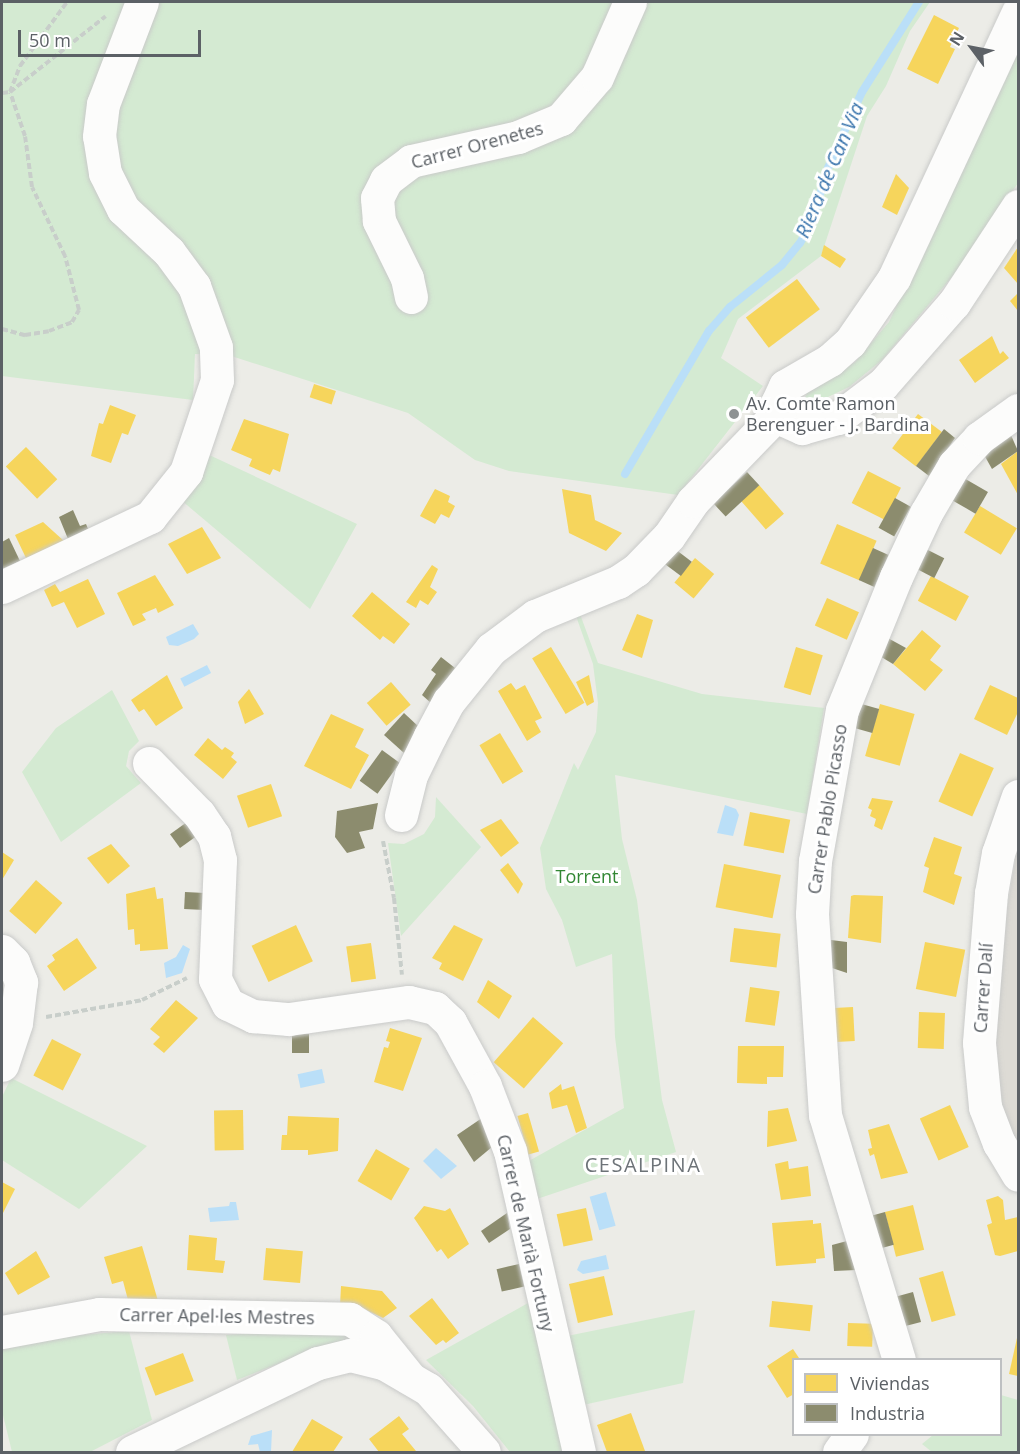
<!DOCTYPE html>
<meta charset="utf-8">
<style>
body{margin:0}
#map{position:relative;width:1020px;height:1454px;overflow:hidden;background:#ecece7;font-family:"Open Sans",sans-serif}
div>[style]{position:absolute}
.education>*{inset:0;background:#dddbd5}
.green>*{inset:0;background:#d4ead2}
.water>*{inset:0;background:#badff8;transform-origin:0 0}
.homes>*{inset:0;background:#f6d55c;transform-origin:0 0}
.industry>*{inset:0;background:#8c8c6e;transform-origin:0 0}
.stream>*{height:8px;margin:-4px;padding:0 4px;transform-origin:4px;border-radius:4px;background:#badff8}
.path>*{height:4px;margin-top:-2px;transform-origin:0;background:repeating-linear-gradient(90deg,#c8ceca 0 6px,transparent 0 9px)}
.roads{filter:drop-shadow(0 0 2px #c9cac9) drop-shadow(0 0 2px #c9cac9)}
.minor>*{height:33px;margin:-16.5px;padding:0 16.5px;transform-origin:16.5px;border-radius:16.5px;background:#fcfcfb}
.dots>*{width:16px;height:16px;translate:-50% -50%;box-sizing:border-box;border:3px solid #fff;border-radius:50%}
span{translate:-50% -50%;white-space:nowrap;text-align:center;line-height:1.15;-webkit-text-stroke:6px #fff;paint-order:stroke}
.street-label{font-size:18px;color:#5c6166}
.poi-label{font-size:18px;color:#5c6166}
.left{translate:0 -50%;text-align:left}
.park-label{font-size:18px;color:#328734}
.water-label{font-size:20px;color:#3b75ad;font-style:italic}
.neighbourhood-label{font-size:20px;color:#6d7378;letter-spacing:1.5px}
.frame{position:absolute;inset:0;border:3px solid #5c6166;pointer-events:none}
.legend{position:absolute;left:792px;top:1358px;width:210px;height:78px;box-sizing:border-box;background:#fff;border:2px solid #bec0c2;margin:0;padding:8px 10px;list-style:none;font-size:18px;color:#5c6166}
.legend li{display:flex;align-items:center;gap:12px;height:30px}
.legend b{width:30px;border:2px solid #bec0c2}
.north{position:absolute;left:942px;top:18px;width:60px;height:60px;-webkit-text-stroke:4px #fff;paint-order:stroke;rotate:302deg;font-size:16px;font-weight:700;line-height:24px;text-align:center;color:#5c6166}
.north::after{content:'';display:block;margin:auto;width:21px;height:27px;background:#5c6166;clip-path:polygon(50% 0,100% 100%,50% 72%,0 100%)}
.scale{position:absolute;left:18px;top:30px;width:183px;height:27px;box-sizing:border-box;border:3px solid #5c6166;border-top:0;padding-left:8px;font-size:18px;line-height:21px;white-space:nowrap;color:#5c6166;-webkit-text-stroke:4px #fff;paint-order:stroke}
</style>
<div id="map">
<div class="education">
<div style="clip-path:polygon(1018px 844px,1018px 1145px,1003px 1115px,992px 1064px,1005px 920px)"></div>
</div>
<div class="green">
<div style="clip-path:polygon(2px 2px,930px 2px,910px 31px,886px 86px,867px 116px,821px 256px,738px 319px,721px 358px,763px 386px,678px 495px,509px 471px,475px 460px,408px 413px,225px 354px,195px 354px,193px 400px,2px 376px)"></div>
<div style="clip-path:polygon(1018px 45px,1018px 183px,962px 265px,882px 360px,849px 387px,809px 406px,804px 399px,807px 393px,855px 362px,889px 322px)"></div>
<div style="clip-path:polygon(205px 453px,357px 524px,310px 609px,181px 500px)"></div>
<div style="clip-path:polygon(580px 614px,598px 663px,702px 694px,824px 708px,807px 814px,615px 775px,622px 839px,637px 900px,662px 1100px,676px 1152px,537px 1199px,527px 1162px,624px 1108px,615px 1037px,612px 954px,576px 967px,562px 920px,546px 889px,540px 848px,574px 763px,578px 770px,596px 732px,598px 703px,593px 664px,576px 616px)"></div>
<div style="clip-path:polygon(112px 690px,139px 741px,129px 751px,126px 766px,141px 783px,61px 842px,22px 772px,56px 728px)"></div>
<div style="clip-path:polygon(436px 797px,481px 847px,401px 936px,388px 843px,404px 844px,424px 834px,435px 817px)"></div>
<div style="clip-path:polygon(11px 1078px,147px 1146px,79px 1209px,2px 1160px,2px 1097px)"></div>
<div style="clip-path:polygon(528px 1303px,549px 1393px,565px 1452px,510px 1452px,473px 1406px,426px 1360px)"></div>
<div style="clip-path:polygon(695px 1310px,683px 1383px,583px 1405px,567px 1336px)"></div>
<div style="clip-path:polygon(324px 1328px,364px 1337px,313px 1350px,237px 1380px,226px 1335px)"></div>
<div style="clip-path:polygon(129px 1331px,152px 1420px,90px 1452px,12px 1452px,2px 1411px,2px 1350px,56px 1337px)"></div>
<div style="clip-path:polygon(1001px 1395px,1018px 1400px,1018px 1452px,932px 1452px,922px 1444px,933px 1435px,1000px 1434px)"></div>
</div>
<div class="water">
<div style="clip-path:polygon(193px 624px,199px 634px,194px 639px,178px 646px,169px 645px,166px 637px)"></div>
<div style="left:207px;top:665px;width:9px;height:30px;rotate:63deg"></div>
<div style="clip-path:polygon(725px 805px,736px 809px,739px 815px,733px 836px,717px 833px)"></div>
<div style="clip-path:polygon(183px 945px,190px 949px,182px 973px,166px 978px,164px 963px,176px 957px)"></div>
<div style="left:322px;top:1069px;width:14px;height:25px;rotate:78deg"></div>
<div style="clip-path:polygon(436px 1148px,457px 1166px,441px 1179px,423px 1161px)"></div>
<div style="left:606px;top:1192px;width:35px;height:17px;rotate:74deg"></div>
<div style="clip-path:polygon(230px 1202px,236px 1202px,239px 1220px,210px 1222px,208px 1208px,229px 1206px)"></div>
<div style="clip-path:polygon(606px 1255px,609px 1269px,583px 1274px,577px 1270px,581px 1261px)"></div>
<div style="clip-path:polygon(272px 1430px,271px 1452px,260px 1452px,258px 1444px,248px 1445px,251px 1436px)"></div>
</div>
<div class="homes">
<div style="clip-path:polygon(934px 15px,959px 28px,950px 47px,955px 49px,938px 84px,907px 69px)"></div>
<div style="clip-path:polygon(896px 174px,909px 188px,897px 215px,882px 207px)"></div>
<div style="clip-path:polygon(824px 245px,846px 259px,840px 268px,821px 256px)"></div>
<div style="clip-path:polygon(1018px 247px,1018px 284px,1004px 268px)"></div>
<div style="left:797px;top:279px;width:38px;height:64px;rotate:53deg"></div>
<div style="clip-path:polygon(1018px 293px,1018px 311px,1010px 301px)"></div>
<div style="clip-path:polygon(992px 336px,1000px 354px,1003px 351px,1009px 358px,975px 383px,959px 360px)"></div>
<div style="left:314px;top:384px;width:23px;height:14px;rotate:18deg"></div>
<div style="clip-path:polygon(110px 405px,136px 415px,128px 435px,122px 433px,111px 463px,91px 456px,99px 423px,103px 424px)"></div>
<div style="left:918px;top:414px;width:30px;height:43px;rotate:37deg"></div>
<div style="clip-path:polygon(244px 419px,289px 434px,280px 472px,273px 469px,270px 475px,249px 466px,252px 459px,231px 450px)"></div>
<div style="left:26px;top:447px;width:45px;height:28px;rotate:46deg"></div>
<div style="clip-path:polygon(1018px 451px,1018px 495px,1001px 464px)"></div>
<div style="left:868px;top:471px;width:37px;height:36px;rotate:27deg"></div>
<div style="left:759px;top:485px;width:38px;height:24px;rotate:49deg"></div>
<div style="clip-path:polygon(435px 489px,450px 496px,448px 502px,455px 506px,449px 518px,441px 514px,435px 524px,420px 516px)"></div>
<div style="clip-path:polygon(562px 489px,591px 495px,595px 520px,622px 533px,606px 551px,569px 533px)"></div>
<div style="left:980px;top:506px;width:43px;height:31px;rotate:31deg"></div>
<div style="clip-path:polygon(43px 522px,64px 541px,26px 558px,15px 535px)"></div>
<div style="left:837px;top:524px;width:43px;height:43px;rotate:23deg"></div>
<div style="clip-path:polygon(202px 527px,221px 558px,187px 574px,168px 544px)"></div>
<div style="left:695px;top:558px;width:25px;height:32px;rotate:40deg"></div>
<div style="clip-path:polygon(432px 565px,438px 569px,430px 587px,437px 592px,428px 605px,420px 600px,416px 608px,406px 602px)"></div>
<div style="clip-path:polygon(155px 575px,174px 605px,158px 613px,156px 608px,142px 614px,146px 620px,133px 626px,117px 593px)"></div>
<div style="left:931px;top:576px;width:43px;height:28px;rotate:28deg"></div>
<div style="clip-path:polygon(88px 579px,105px 614px,77px 628px,64px 602px,52px 607px,44px 590px,55px 584px,60px 592px)"></div>
<div style="clip-path:polygon(372px 592px,410px 624px,394px 644px,383px 636px,380px 640px,352px 616px)"></div>
<div style="left:827px;top:598px;width:35px;height:30px;rotate:24deg"></div>
<div style="clip-path:polygon(637px 614px,653px 620px,642px 658px,622px 650px)"></div>
<div style="clip-path:polygon(922px 630px,941px 646px,930px 660px,943px 670px,925px 691px,893px 664px)"></div>
<div style="left:551px;top:647px;width:65px;height:22px;rotate:59deg"></div>
<div style="left:796px;top:647px;width:28px;height:42px;rotate:17deg"></div>
<div style="clip-path:polygon(167px 675px,183px 708px,156px 726px,144px 709px,139px 712px,131px 700px)"></div>
<div style="clip-path:polygon(589px 675px,594px 702px,587px 706px,576px 682px)"></div>
<div style="left:391px;top:682px;width:30px;height:32px;rotate:49deg"></div>
<div style="clip-path:polygon(511px 683px,516px 690px,525px 685px,542px 718px,535px 721px,541px 732px,527px 741px,498px 691px)"></div>
<div style="clip-path:polygon(990px 685px,1018px 698px,1018px 712px,1007px 735px,974px 719px)"></div>
<div style="clip-path:polygon(249px 689px,264px 714px,245px 724px,238px 702px)"></div>
<div style="left:880px;top:704px;width:36px;height:54px;rotate:16deg"></div>
<div style="clip-path:polygon(331px 714px,364px 729px,355px 747px,369px 755px,351px 789px,304px 766px)"></div>
<div style="left:500px;top:733px;width:45px;height:24px;rotate:59deg"></div>
<div style="clip-path:polygon(208px 738px,222px 750px,225px 747px,234px 753px,231px 757px,237px 762px,223px 779px,194px 755px)"></div>
<div style="left:960px;top:753px;width:37px;height:53px;rotate:24deg"></div>
<div style="left:271px;top:784px;width:34px;height:36px;rotate:71deg"></div>
<div style="clip-path:polygon(872px 798px,893px 801px,882px 830px,874px 826px,876px 819px,870px 816px,872px 810px,868px 808px)"></div>
<div style="left:750px;top:812px;width:41px;height:34px;rotate:11deg"></div>
<div style="clip-path:polygon(501px 819px,519px 843px,501px 857px,480px 830px)"></div>
<div style="clip-path:polygon(934px 837px,962px 847px,954px 874px,962px 877px,954px 905px,923px 892px,929px 868px,924px 866px)"></div>
<div style="clip-path:polygon(111px 844px,130px 866px,108px 884px,87px 858px)"></div>
<div style="clip-path:polygon(2px 852px,14px 860px,2px 880px)"></div>
<div style="clip-path:polygon(508px 863px,523px 884px,518px 894px,500px 870px)"></div>
<div style="left:724px;top:864px;width:58px;height:44px;rotate:11deg"></div>
<div style="left:36px;top:880px;width:35px;height:41px;rotate:41deg"></div>
<div style="clip-path:polygon(155px 887px,157px 899px,163px 898px,168px 949px,140px 951px,140px 944px,135px 945px,134px 929px,128px 930px,126px 894px)"></div>
<div style="clip-path:polygon(854px 895px,883px 896px,881px 943px,848px 938px,851px 896px)"></div>
<div style="left:296px;top:925px;width:40px;height:49px;rotate:65deg"></div>
<div style="clip-path:polygon(454px 925px,483px 939px,463px 981px,439px 969px,442px 963px,432px 958px)"></div>
<div style="left:734px;top:928px;width:47px;height:34px;rotate:7deg"></div>
<div style="clip-path:polygon(77px 938px,97px 968px,64px 991px,47px 966px,55px 960px,52px 955px)"></div>
<div style="left:925px;top:942px;width:41px;height:48px;rotate:11deg"></div>
<div style="left:371px;top:943px;width:36px;height:25px;rotate:82deg"></div>
<div style="clip-path:polygon(488px 980px,512px 996px,499px 1019px,477px 1002px)"></div>
<div style="left:750px;top:987px;width:30px;height:35px;rotate:8deg"></div>
<div style="clip-path:polygon(176px 1000px,198px 1018px,164px 1053px,153px 1044px,160px 1037px,150px 1029px)"></div>
<div style="left:853px;top:1007px;width:34px;height:19px;rotate:87deg"></div>
<div style="left:919px;top:1012px;width:26px;height:36px;rotate:2deg"></div>
<div style="left:533px;top:1017px;width:40px;height:60px;rotate:41deg"></div>
<div style="clip-path:polygon(390px 1028px,422px 1038px,403px 1091px,374px 1082px,384px 1047px,388px 1048px,390px 1042px,386px 1041px)"></div>
<div style="left:52px;top:1039px;width:33px;height:41px;rotate:27deg"></div>
<div style="clip-path:polygon(738px 1046px,784px 1046px,783px 1077px,767px 1077px,767px 1084px,737px 1083px)"></div>
<div style="clip-path:polygon(561px 1084px,562px 1090px,574px 1086px,587px 1128px,576px 1133px,567px 1105px,552px 1109px,549px 1093px)"></div>
<div style="left:950px;top:1105px;width:46px;height:33px;rotate:66deg"></div>
<div style="clip-path:polygon(788px 1108px,797px 1141px,767px 1147px,768px 1111px)"></div>
<div style="left:243px;top:1110px;width:40px;height:29px;rotate:89deg"></div>
<div style="left:528px;top:1113px;width:40px;height:11px;rotate:74deg"></div>
<div style="clip-path:polygon(288px 1116px,339px 1118px,338px 1151px,308px 1155px,308px 1150px,281px 1150px,282px 1135px,287px 1135px)"></div>
<div style="clip-path:polygon(889px 1124px,908px 1173px,881px 1179px,874px 1154px,870px 1156px,868px 1149px,872px 1148px,868px 1130px)"></div>
<div style="left:376px;top:1149px;width:39px;height:37px;rotate:30deg"></div>
<div style="clip-path:polygon(788px 1161px,789px 1169px,808px 1166px,811px 1196px,781px 1200px,775px 1164px)"></div>
<div style="clip-path:polygon(2px 1182px,15px 1189px,2px 1215px)"></div>
<div style="clip-path:polygon(998px 1196px,1003px 1200px,1005px 1220px,1018px 1217px,1018px 1251px,1000px 1256px,995px 1255px,987px 1225px,992px 1223px,986px 1200px)"></div>
<div style="left:913px;top:1205px;width:46px;height:29px;rotate:76deg"></div>
<div style="clip-path:polygon(424px 1206px,445px 1211px,450px 1208px,469px 1244px,448px 1259px,441px 1249px,437px 1252px,414px 1218px)"></div>
<div style="left:586px;top:1208px;width:33px;height:30px;rotate:78deg"></div>
<div style="clip-path:polygon(813px 1220px,813px 1224px,821px 1223px,825px 1258px,816px 1259px,816px 1263px,776px 1266px,772px 1223px)"></div>
<div style="clip-path:polygon(189px 1235px,217px 1238px,215px 1260px,225px 1261px,223px 1273px,187px 1270px)"></div>
<div style="clip-path:polygon(142px 1246px,150px 1273px,158px 1301px,128px 1300px,123px 1281px,112px 1284px,104px 1257px)"></div>
<div style="left:266px;top:1248px;width:37px;height:32px;rotate:5deg"></div>
<div style="clip-path:polygon(36px 1251px,50px 1277px,18px 1295px,5px 1273px)"></div>
<div style="left:943px;top:1271px;width:46px;height:25px;rotate:74deg"></div>
<div style="left:604px;top:1276px;width:40px;height:36px;rotate:77deg"></div>
<div style="clip-path:polygon(341px 1286px,382px 1291px,397px 1308px,383px 1318px,360px 1307px,340px 1306px)"></div>
<div style="clip-path:polygon(432px 1298px,459px 1333px,446px 1343px,443px 1340px,436px 1345px,409px 1316px)"></div>
<div style="left:772px;top:1301px;width:41px;height:26px;rotate:6deg"></div>
<div style="left:848px;top:1323px;width:25px;height:23px;rotate:2deg"></div>
<div style="clip-path:polygon(1017px 1338px,1018px 1338px,1018px 1376px,1009px 1374px)"></div>
<div style="clip-path:polygon(793px 1349px,799px 1358px,794px 1359px,794px 1394px,787px 1398px,767px 1366px)"></div>
<div style="left:183px;top:1353px;width:30px;height:41px;rotate:69deg"></div>
<div style="clip-path:polygon(631px 1413px,645px 1451px,607px 1452px,597px 1425px)"></div>
<div style="clip-path:polygon(399px 1416px,409px 1429px,402px 1434px,416px 1451px,379px 1452px,369px 1439px)"></div>
<div style="clip-path:polygon(312px 1419px,343px 1437px,333px 1452px,292px 1452px)"></div>
</div>
<div class="industry">
<div style="clip-path:polygon(944px 429px,955px 438px,929px 476px,916px 466px)"></div>
<div style="clip-path:polygon(1010px 433px,1018px 451px,992px 469px,983px 453px)"></div>
<div style="left:747px;top:472px;width:18px;height:46px;rotate:47deg"></div>
<div style="left:962px;top:477px;width:30px;height:25px;rotate:30deg"></div>
<div style="left:895px;top:498px;width:18px;height:34px;rotate:29deg"></div>
<div style="clip-path:polygon(73px 510px,80px 526px,86px 524px,89px 531px,68px 539px,59px 517px)"></div>
<div style="clip-path:polygon(9px 538px,20px 561px,2px 569px,2px 542px)"></div>
<div style="left:922px;top:547px;width:25px;height:22px;rotate:27deg"></div>
<div style="left:873px;top:548px;width:17px;height:35px;rotate:24deg"></div>
<div style="left:675px;top:549px;width:21px;height:18px;rotate:37deg"></div>
<div style="clip-path:polygon(886px 637px,906px 648px,893px 664px,878px 655px)"></div>
<div style="clip-path:polygon(441px 657px,455px 668px,431px 703px,422px 695px,436px 674px,431px 670px)"></div>
<div style="left:858px;top:703px;width:22px;height:25px;rotate:16deg"></div>
<div style="clip-path:polygon(404px 713px,419px 727px,404px 753px,384px 735px)"></div>
<div style="left:382px;top:750px;width:22px;height:38px;rotate:36deg"></div>
<div style="clip-path:polygon(378px 803px,373px 829px,359px 832px,365px 848px,347px 853px,335px 837px,337px 811px)"></div>
<div style="left:187px;top:822px;width:17px;height:21px;rotate:54deg"></div>
<div style="left:185px;top:892px;width:20px;height:17px;rotate:3deg"></div>
<div style="clip-path:polygon(831px 940px,847px 942px,847px 973px,832px 968px)"></div>
<div style="left:309px;top:1034px;width:19px;height:17px;rotate:90deg"></div>
<div style="clip-path:polygon(482px 1118px,492px 1147px,474px 1162px,457px 1135px)"></div>
<div style="left:885px;top:1212px;width:34px;height:16px;rotate:75deg"></div>
<div style="clip-path:polygon(507px 1213px,510px 1229px,489px 1243px,481px 1231px)"></div>
<div style="clip-path:polygon(847px 1241px,856px 1270px,834px 1271px,832px 1245px)"></div>
<div style="left:519px;top:1264px;width:23px;height:23px;rotate:77deg"></div>
<div style="left:913px;top:1292px;width:31px;height:18px;rotate:75deg"></div>
</div>
<div class="stream">
<div style="left:625px;top:474px;width:166px;rotate:-59.6deg"></div>
<div style="left:709px;top:331px;width:32px;rotate:-49deg"></div>
<div style="left:730px;top:307px;width:67px;rotate:-38.9deg"></div>
<div style="left:782px;top:265px;width:28px;rotate:-51deg"></div>
<div style="left:800px;top:243px;width:22px;rotate:-60deg"></div>
<div style="left:811px;top:224px;width:59px;rotate:-73.1deg"></div>
<div style="left:828px;top:168px;width:83px;rotate:-65.9deg"></div>
<div style="left:862px;top:92px;width:107px;rotate:-57.7deg"></div>
</div>
<div class="path">
<div style="left:2px;top:93px;width:8px;rotate:-7deg"></div>
<div style="left:10px;top:92px;width:122px;rotate:-38.4deg"></div>
<div style="left:2px;top:329px;width:24px;rotate:15deg"></div>
<div style="left:25px;top:335px;width:24px;rotate:-9deg"></div>
<div style="left:49px;top:331px;width:25px;rotate:-21deg"></div>
<div style="left:72px;top:322px;width:14px;rotate:-60deg"></div>
<div style="left:79px;top:310px;width:56px;rotate:-104.5deg"></div>
<div style="left:65px;top:256px;width:76px;rotate:-115.6deg"></div>
<div style="left:32px;top:187px;width:51px;rotate:-97.8deg"></div>
<div style="left:25px;top:136px;width:46px;rotate:-108.8deg"></div>
<div style="left:10px;top:92px;width:28px;rotate:-69deg"></div>
<div style="left:20px;top:66px;width:79px;rotate:-53.7deg"></div>
<div style="left:383px;top:841px;width:58px;rotate:79.1deg"></div>
<div style="left:394px;top:898px;width:77px;rotate:84.1deg"></div>
<div style="left:46px;top:1017px;width:97px;rotate:-10deg"></div>
<div style="left:142px;top:1000px;width:50px;rotate:-26.1deg"></div>
</div>
<div class="roads">
<div class="minor">
<div style="left:1018px;top:12px;width:293px;rotate:115deg"></div>
<div style="left:894px;top:278px;width:78px;rotate:124.5deg"></div>
<div style="left:850px;top:342px;width:27px;rotate:138deg"></div>
<div style="left:830px;top:360px;width:52px;rotate:150deg"></div>
<div style="left:785px;top:386px;width:19px;rotate:115deg"></div>
<div style="left:777px;top:403px;width:18px;rotate:68deg"></div>
<div style="left:784px;top:420px;width:20px;rotate:24deg"></div>
<div style="left:802px;top:428px;width:37px;rotate:-16deg"></div>
<div style="left:838px;top:418px;width:56px;rotate:-37.1deg"></div>
<div style="left:883px;top:384px;width:108px;rotate:-48.8deg"></div>
<div style="left:954px;top:303px;width:116px;rotate:-56.6deg"></div>
<div style="left:411px;top:297px;width:19px;rotate:-102deg"></div>
<div style="left:407px;top:278px;width:64px;rotate:-116.2deg"></div>
<div style="left:379px;top:221px;width:23px;rotate:-95deg"></div>
<div style="left:377px;top:198px;width:20px;rotate:-63deg"></div>
<div style="left:386px;top:180px;width:31px;rotate:-37deg"></div>
<div style="left:411px;top:161px;width:110px;rotate:-12.6deg"></div>
<div style="left:518px;top:137px;width:47px;rotate:-22.7deg"></div>
<div style="left:561px;top:119px;width:55px;rotate:-49.4deg"></div>
<div style="left:597px;top:77px;width:82px;rotate:-66.3deg"></div>
<div style="left:2px;top:587px;width:164px;rotate:-25.3deg"></div>
<div style="left:150px;top:517px;width:58px;rotate:-51.3deg"></div>
<div style="left:186px;top:472px;width:97px;rotate:-71.4deg"></div>
<div style="left:217px;top:380px;width:33px;rotate:-92deg"></div>
<div style="left:216px;top:347px;width:65px;rotate:-109.8deg"></div>
<div style="left:194px;top:286px;width:42px;rotate:-126.3deg"></div>
<div style="left:169px;top:252px;width:63px;rotate:-136.9deg"></div>
<div style="left:123px;top:209px;width:40px;rotate:-116.6deg"></div>
<div style="left:105px;top:173px;width:37px;rotate:-99deg"></div>
<div style="left:99px;top:136px;width:32px;rotate:-83deg"></div>
<div style="left:103px;top:104px;width:109px;rotate:-69.1deg"></div>
<div style="left:149px;top:763px;width:71px;rotate:45.6deg"></div>
<div style="left:199px;top:814px;width:27px;rotate:56deg"></div>
<div style="left:214px;top:836px;width:25px;rotate:76deg"></div>
<div style="left:220px;top:860px;width:119px;rotate:92.4deg"></div>
<div style="left:215px;top:979px;width:28px;rotate:63deg"></div>
<div style="left:228px;top:1004px;width:28px;rotate:26deg"></div>
<div style="left:253px;top:1016px;width:36px;rotate:5deg"></div>
<div style="left:289px;top:1019px;width:121px;rotate:-8.1deg"></div>
<div style="left:409px;top:1002px;width:27px;rotate:13deg"></div>
<div style="left:435px;top:1008px;width:21px;rotate:43deg"></div>
<div style="left:450px;top:1022px;width:73px;rotate:61.3deg"></div>
<div style="left:485px;top:1086px;width:70px;rotate:69deg"></div>
<div style="left:510px;top:1151px;width:309px;rotate:77.1deg"></div>
<div style="left:1018px;top:796px;width:60px;rotate:109.3deg"></div>
<div style="left:998px;top:853px;width:41px;rotate:99.9deg"></div>
<div style="left:991px;top:893px;width:150px;rotate:94.6deg"></div>
<div style="left:979px;top:1043px;width:64px;rotate:84.6deg"></div>
<div style="left:985px;top:1107px;width:39px;rotate:69deg"></div>
<div style="left:999px;top:1143px;width:37px;rotate:59deg"></div>
<div style="left:401px;top:815px;width:41px;rotate:-76deg"></div>
<div style="left:411px;top:775px;width:43px;rotate:-64deg"></div>
<div style="left:430px;top:736px;width:40px;rotate:-62deg"></div>
<div style="left:449px;top:701px;width:67px;rotate:-51.1deg"></div>
<div style="left:491px;top:649px;width:55px;rotate:-36.9deg"></div>
<div style="left:535px;top:616px;width:90px;rotate:-22.3deg"></div>
<div style="left:618px;top:582px;width:22px;rotate:-34deg"></div>
<div style="left:636px;top:570px;width:47px;rotate:-45.9deg"></div>
<div style="left:669px;top:536px;width:42px;rotate:-55.6deg"></div>
<div style="left:693px;top:501px;width:124px;rotate:-46deg"></div>
<div style="left:2px;top:951px;width:16px;rotate:45deg"></div>
<div style="left:13px;top:962px;width:22px;rotate:68deg"></div>
<div style="left:21px;top:982px;width:41px;rotate:97deg"></div>
<div style="left:16px;top:1023px;width:44px;rotate:108.4deg"></div>
<div style="left:2px;top:1332px;width:99px;rotate:-10.5deg"></div>
<div style="left:99px;top:1314px;width:251px;rotate:1.1deg"></div>
<div style="left:350px;top:1319px;width:31px;rotate:33deg"></div>
<div style="left:376px;top:1336px;width:53px;rotate:51.2deg"></div>
<div style="left:899px;top:1360px;width:256px;rotate:-106.8deg"></div>
<div style="left:825px;top:1115px;width:201px;rotate:-93.7deg"></div>
<div style="left:812px;top:914px;width:53px;rotate:-86.8deg"></div>
<div style="left:815px;top:861px;width:153px;rotate:-79.9deg"></div>
<div style="left:842px;top:710px;width:144px;rotate:-67.9deg"></div>
<div style="left:896px;top:577px;width:71px;rotate:-64.9deg"></div>
<div style="left:926px;top:513px;width:56px;rotate:-59.7deg"></div>
<div style="left:954px;top:465px;width:37px;rotate:-47deg"></div>
<div style="left:979px;top:438px;width:48px;rotate:-35.7deg"></div>
<div style="left:132px;top:1452px;width:206px;rotate:-25.6deg"></div>
<div style="left:318px;top:1363px;width:33px;rotate:-14deg"></div>
<div style="left:350px;top:1355px;width:36px;rotate:14deg"></div>
<div style="left:385px;top:1364px;width:50px;rotate:30.2deg"></div>
<div style="left:428px;top:1389px;width:84px;rotate:48.4deg"></div>
<div style="left:839px;top:1452px;width:22px;rotate:-54deg"></div>
</div>
</div>
<div class="dots">
<div style="left:734px;top:414px;background:#8e9293"></div>
</div>
<div class="street-label">
<span style="left:477px;top:145px;rotate:-15deg">Carrer Orenetes</span>
<span style="left:827px;top:809px;rotate:-81deg">Carrer Pablo Picasso</span>
<span style="left:983px;top:988px;rotate:-86deg">Carrer Dalí</span>
<span style="left:526px;top:1233px;rotate:77deg">Carrer de Marià Fortuny</span>
<span style="left:217px;top:1316px;rotate:1deg">Carrer Apel·les Mestres</span>
</div>
<div class="poi-label">
<span class="left" style="left:746px;top:414px">Av. Comte Ramon<br>Berenguer - J. Bardina</span>
</div>
<div class="park-label">
<span style="left:587px;top:876px">Torrent</span>
</div>
<div class="water-label">
<span style="left:829px;top:170px;rotate:-67deg">Riera de Can Via</span>
</div>
<div class="neighbourhood-label">
<span style="left:643px;top:1164px">CESALPINA</span>
</div>
<div class="frame"></div>
<ul class="legend">
<li><b style="height:16px;background:#f6d55c"></b>Viviendas</li>
<li><b style="height:16px;background:#8c8c6e"></b>Industria</li>
</ul>
<div class="north">N</div>
<div class="scale">50 m</div>
</div>
